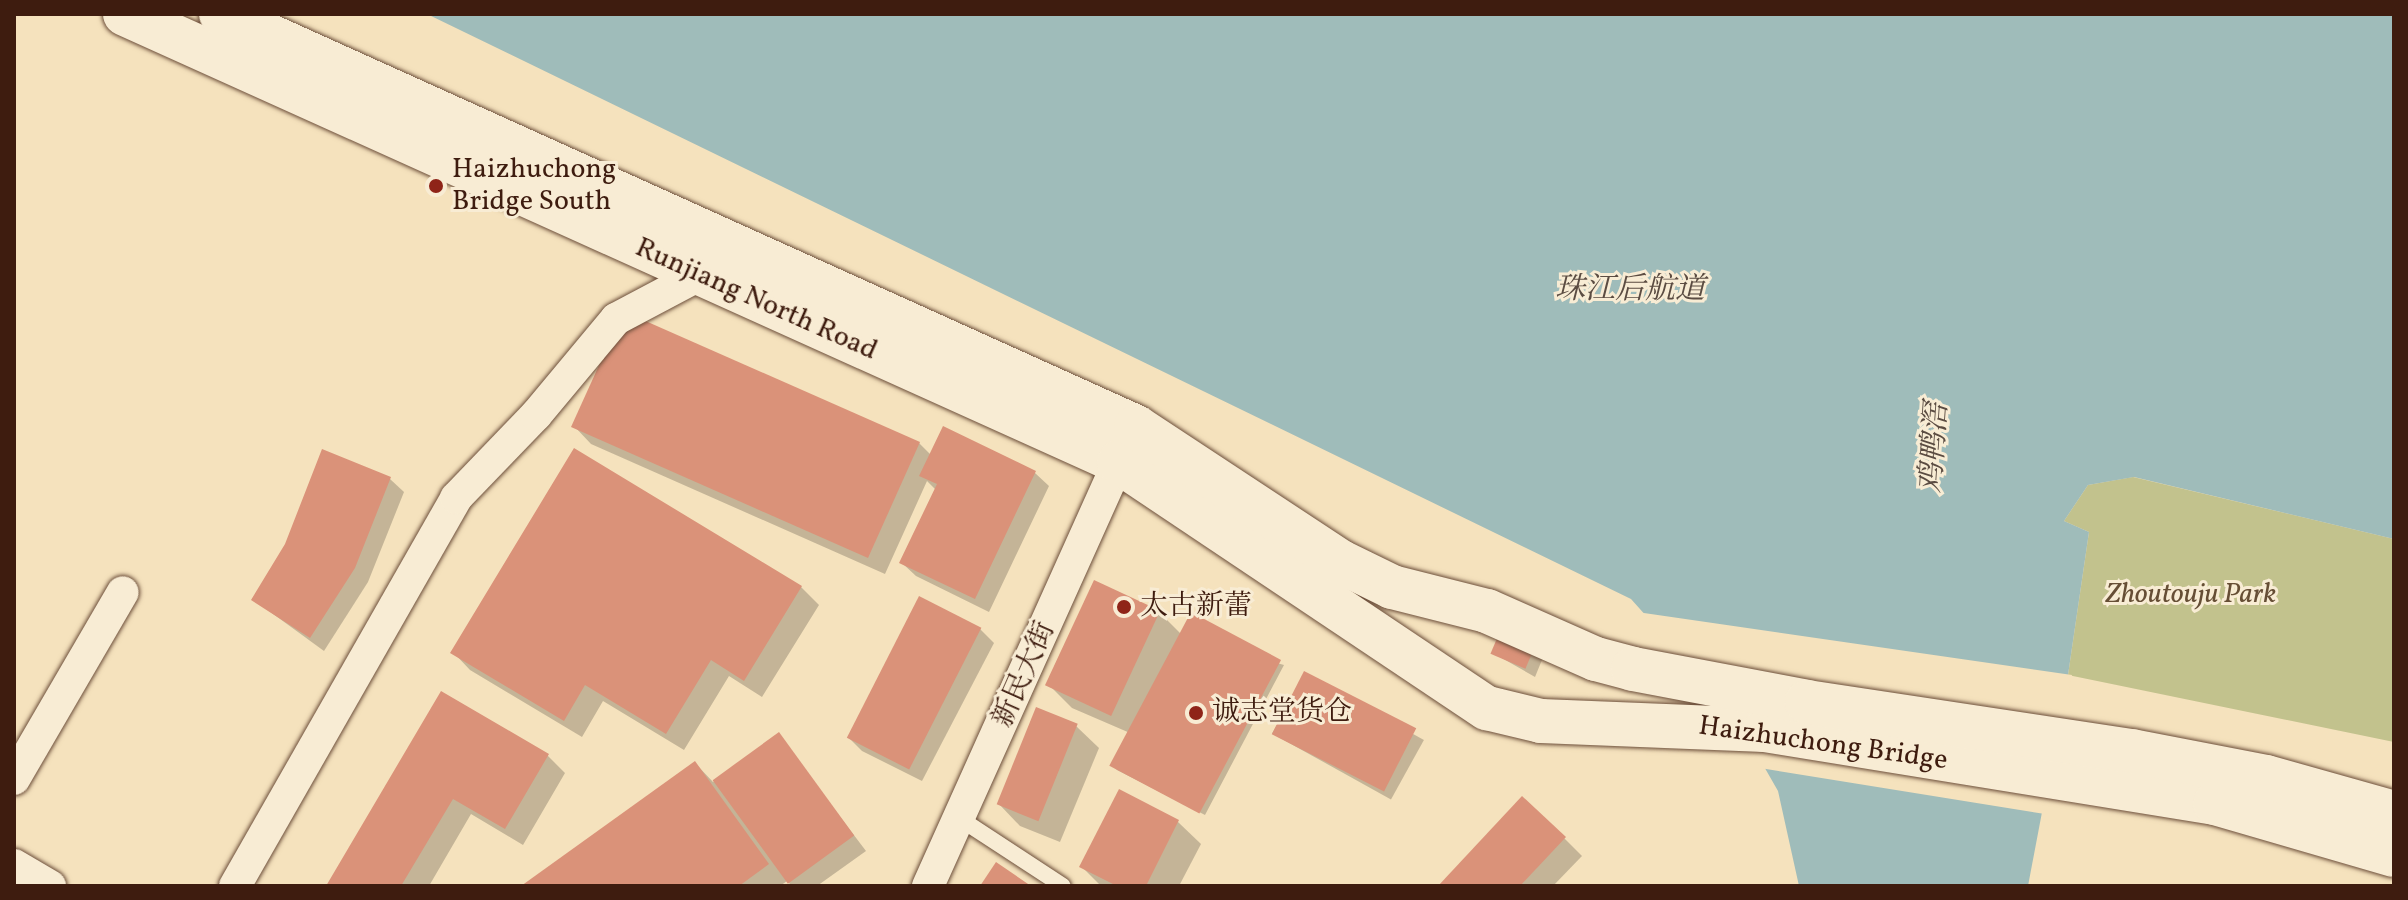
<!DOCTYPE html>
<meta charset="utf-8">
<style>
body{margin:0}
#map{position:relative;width:2408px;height:900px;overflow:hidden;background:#f5e2bd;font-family:Vollkorn,"Noto Serif SC",serif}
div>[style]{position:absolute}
.green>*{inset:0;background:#c2c28d}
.water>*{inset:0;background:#9fbcba}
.pier>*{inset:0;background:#f5e2bd}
.shadow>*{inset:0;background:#0003;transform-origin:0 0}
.building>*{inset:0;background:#da9279;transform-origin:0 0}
.roads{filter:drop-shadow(0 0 2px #6c4e3a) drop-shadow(0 0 2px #6c4e3a)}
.service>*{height:16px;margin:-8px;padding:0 8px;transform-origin:8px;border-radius:8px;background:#f8ecd4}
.minor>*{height:32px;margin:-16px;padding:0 16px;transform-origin:16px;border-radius:16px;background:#f8ecd4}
.secondary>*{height:44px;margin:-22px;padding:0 22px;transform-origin:22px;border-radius:22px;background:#f8ecd4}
.dots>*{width:22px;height:22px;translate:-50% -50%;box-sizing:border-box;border:4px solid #f8ecd4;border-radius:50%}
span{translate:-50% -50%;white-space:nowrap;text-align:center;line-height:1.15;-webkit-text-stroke:6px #f8ecd4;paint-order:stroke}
.poi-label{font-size:28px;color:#3e1c0f}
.left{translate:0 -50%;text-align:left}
.street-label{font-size:28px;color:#3e1c0f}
.park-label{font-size:28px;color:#664e35;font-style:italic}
.water-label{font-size:30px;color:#5b4c42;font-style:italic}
.frame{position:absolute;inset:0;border:16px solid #3e1c0f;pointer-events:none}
</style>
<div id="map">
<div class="green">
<div style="clip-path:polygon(2133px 477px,2394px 539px,2394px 742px,2068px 675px,2089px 532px,2064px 521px,2088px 485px)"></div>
</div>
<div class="water">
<div style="clip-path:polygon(427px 14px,2394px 14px,2394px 539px,2134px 477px,2088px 485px,2064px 521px,2089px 532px,2068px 675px,2028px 886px,1799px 886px,1778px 791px,1734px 714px,1631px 599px)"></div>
</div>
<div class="pier">
<div style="clip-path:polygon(1637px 612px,2072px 675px,2045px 814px,1760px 768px,1731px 716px)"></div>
</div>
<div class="shadow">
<div style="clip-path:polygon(574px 426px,919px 443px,931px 455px,943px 429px,1035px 473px,1049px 486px,989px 612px,916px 576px,902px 563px,936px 490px,927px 481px,885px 574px,591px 444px)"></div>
<div style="clip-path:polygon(575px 451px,801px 587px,819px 605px,762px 697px,729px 676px,684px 750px,603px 701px,582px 737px,470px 670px,453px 652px)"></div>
<div style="clip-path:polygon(390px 479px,404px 492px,368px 582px,324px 651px,254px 600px)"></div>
<div style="clip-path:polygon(1159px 612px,1182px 635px,1284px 665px,1205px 815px,1117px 770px,1113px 766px,1130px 733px,1072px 708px,1050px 686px)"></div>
<div style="clip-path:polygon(980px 629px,994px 643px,922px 781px,862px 751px,848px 737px)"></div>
<div style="clip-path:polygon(1493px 653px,1544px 655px,1535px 677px)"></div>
<div style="left:1305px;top:674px;width:136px;height:68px;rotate:29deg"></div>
<div style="clip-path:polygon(442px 694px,548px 756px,565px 773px,523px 845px,471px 814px,429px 886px,329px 886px)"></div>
<div style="clip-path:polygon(1076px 726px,1099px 748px,1060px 842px,1020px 826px,998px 803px)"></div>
<div style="clip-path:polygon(778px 735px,866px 851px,817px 886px,792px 886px,787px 881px,780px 886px,524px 886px,695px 763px,713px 782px)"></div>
<div style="clip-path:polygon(1120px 792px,1178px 822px,1201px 844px,1179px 886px,1101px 886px,1082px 867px)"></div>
<div style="clip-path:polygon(1564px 838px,1582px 856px,1553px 886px,1441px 886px)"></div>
</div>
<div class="building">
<div style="clip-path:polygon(641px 319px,920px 442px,868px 558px,571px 427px,610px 341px)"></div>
<div style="clip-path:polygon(943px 426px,1036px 471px,975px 599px,899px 563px,937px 484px,919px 476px)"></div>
<div style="clip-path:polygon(574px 448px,802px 586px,744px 681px,711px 660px,666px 734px,585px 685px,564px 721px,450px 653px)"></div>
<div style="clip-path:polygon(322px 449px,391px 477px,355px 568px,310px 638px,251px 600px,285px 544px)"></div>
<div style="left:1094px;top:580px;width:73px;height:116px;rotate:25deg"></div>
<div style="left:919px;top:596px;width:70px;height:159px;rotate:27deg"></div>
<div style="left:1191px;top:612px;width:102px;height:174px;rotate:28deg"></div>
<div style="left:1501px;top:629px;width:38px;height:27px;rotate:23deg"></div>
<div style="left:1304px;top:671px;width:126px;height:71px;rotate:27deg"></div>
<div style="clip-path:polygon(441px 691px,549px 754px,505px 829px,453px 799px,401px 886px,326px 886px)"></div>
<div style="left:1036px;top:707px;width:45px;height:105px;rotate:22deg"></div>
<div style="left:779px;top:732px;width:128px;height:82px;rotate:54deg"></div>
<div style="clip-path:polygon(695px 761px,769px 864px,739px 886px,521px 886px)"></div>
<div style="clip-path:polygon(1119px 789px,1179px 820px,1146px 886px,1117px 886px,1079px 867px)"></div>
<div style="clip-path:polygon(1522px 796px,1566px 837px,1520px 886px,1438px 886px)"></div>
<div style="clip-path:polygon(996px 862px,1031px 886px,980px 886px)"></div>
</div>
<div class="roads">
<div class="service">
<div style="left:959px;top:818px;width:124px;rotate:33.2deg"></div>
</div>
<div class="minor">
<div style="left:14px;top:779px;width:216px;rotate:-59.8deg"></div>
<div style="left:14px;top:865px;width:42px;rotate:30.3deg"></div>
<div style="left:235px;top:886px;width:447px;rotate:-60.3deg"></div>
<div style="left:456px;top:498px;width:115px;rotate:-46.1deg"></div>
<div style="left:536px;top:415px;width:125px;rotate:-50.2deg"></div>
<div style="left:616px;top:319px;width:94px;rotate:-27.9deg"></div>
<div style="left:928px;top:886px;width:485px;rotate:-65.8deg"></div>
</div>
<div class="secondary">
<div style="left:125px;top:14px;width:1090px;rotate:24.26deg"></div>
<div style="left:1119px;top:462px;width:443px;rotate:33.8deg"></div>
<div style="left:1487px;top:708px;width:56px;rotate:13.5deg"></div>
<div style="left:1541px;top:721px;width:224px;rotate:2.3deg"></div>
<div style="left:1765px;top:730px;width:456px;rotate:9.2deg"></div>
<div style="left:2215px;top:803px;width:186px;rotate:16.2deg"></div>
<div style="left:221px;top:14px;width:1004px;rotate:24.29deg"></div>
<div style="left:1136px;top:427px;width:245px;rotate:33.4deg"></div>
<div style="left:1341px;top:562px;width:57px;rotate:26.1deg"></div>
<div style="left:1392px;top:587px;width:98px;rotate:14.2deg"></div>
<div style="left:1487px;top:611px;width:119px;rotate:23.8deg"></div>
<div style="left:1596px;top:659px;width:38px;rotate:15deg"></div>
<div style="left:1633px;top:669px;width:177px;rotate:10.7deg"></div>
<div style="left:1807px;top:702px;width:329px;rotate:8.6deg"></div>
<div style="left:2132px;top:751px;width:136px;rotate:11deg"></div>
<div style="left:2266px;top:777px;width:133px;rotate:15.7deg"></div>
</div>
</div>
<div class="dots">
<div style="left:436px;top:186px;background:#8f2418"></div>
<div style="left:1124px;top:607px;background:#8f2418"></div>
<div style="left:1196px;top:713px;background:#8f2418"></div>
</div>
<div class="poi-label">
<span class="left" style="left:452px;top:186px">Haizhuchong<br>Bridge South</span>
<span class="left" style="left:1140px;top:607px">太古新蕾</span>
<span class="left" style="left:1212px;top:713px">诚志堂货仓</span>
</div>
<div class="street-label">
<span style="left:756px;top:300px;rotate:24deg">Runjiang North Road</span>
<span style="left:1025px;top:675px;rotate:-66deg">新民大街</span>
<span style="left:1823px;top:744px;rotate:8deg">Haizhuchong Bridge</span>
</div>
<div class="park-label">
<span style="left:2191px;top:595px">Zhoutouju Park</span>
</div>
<div class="water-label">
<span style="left:1630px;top:290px">珠江后航道</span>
<span style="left:1935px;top:448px;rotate:-86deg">鸡鸭滘</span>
</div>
<div class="frame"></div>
</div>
